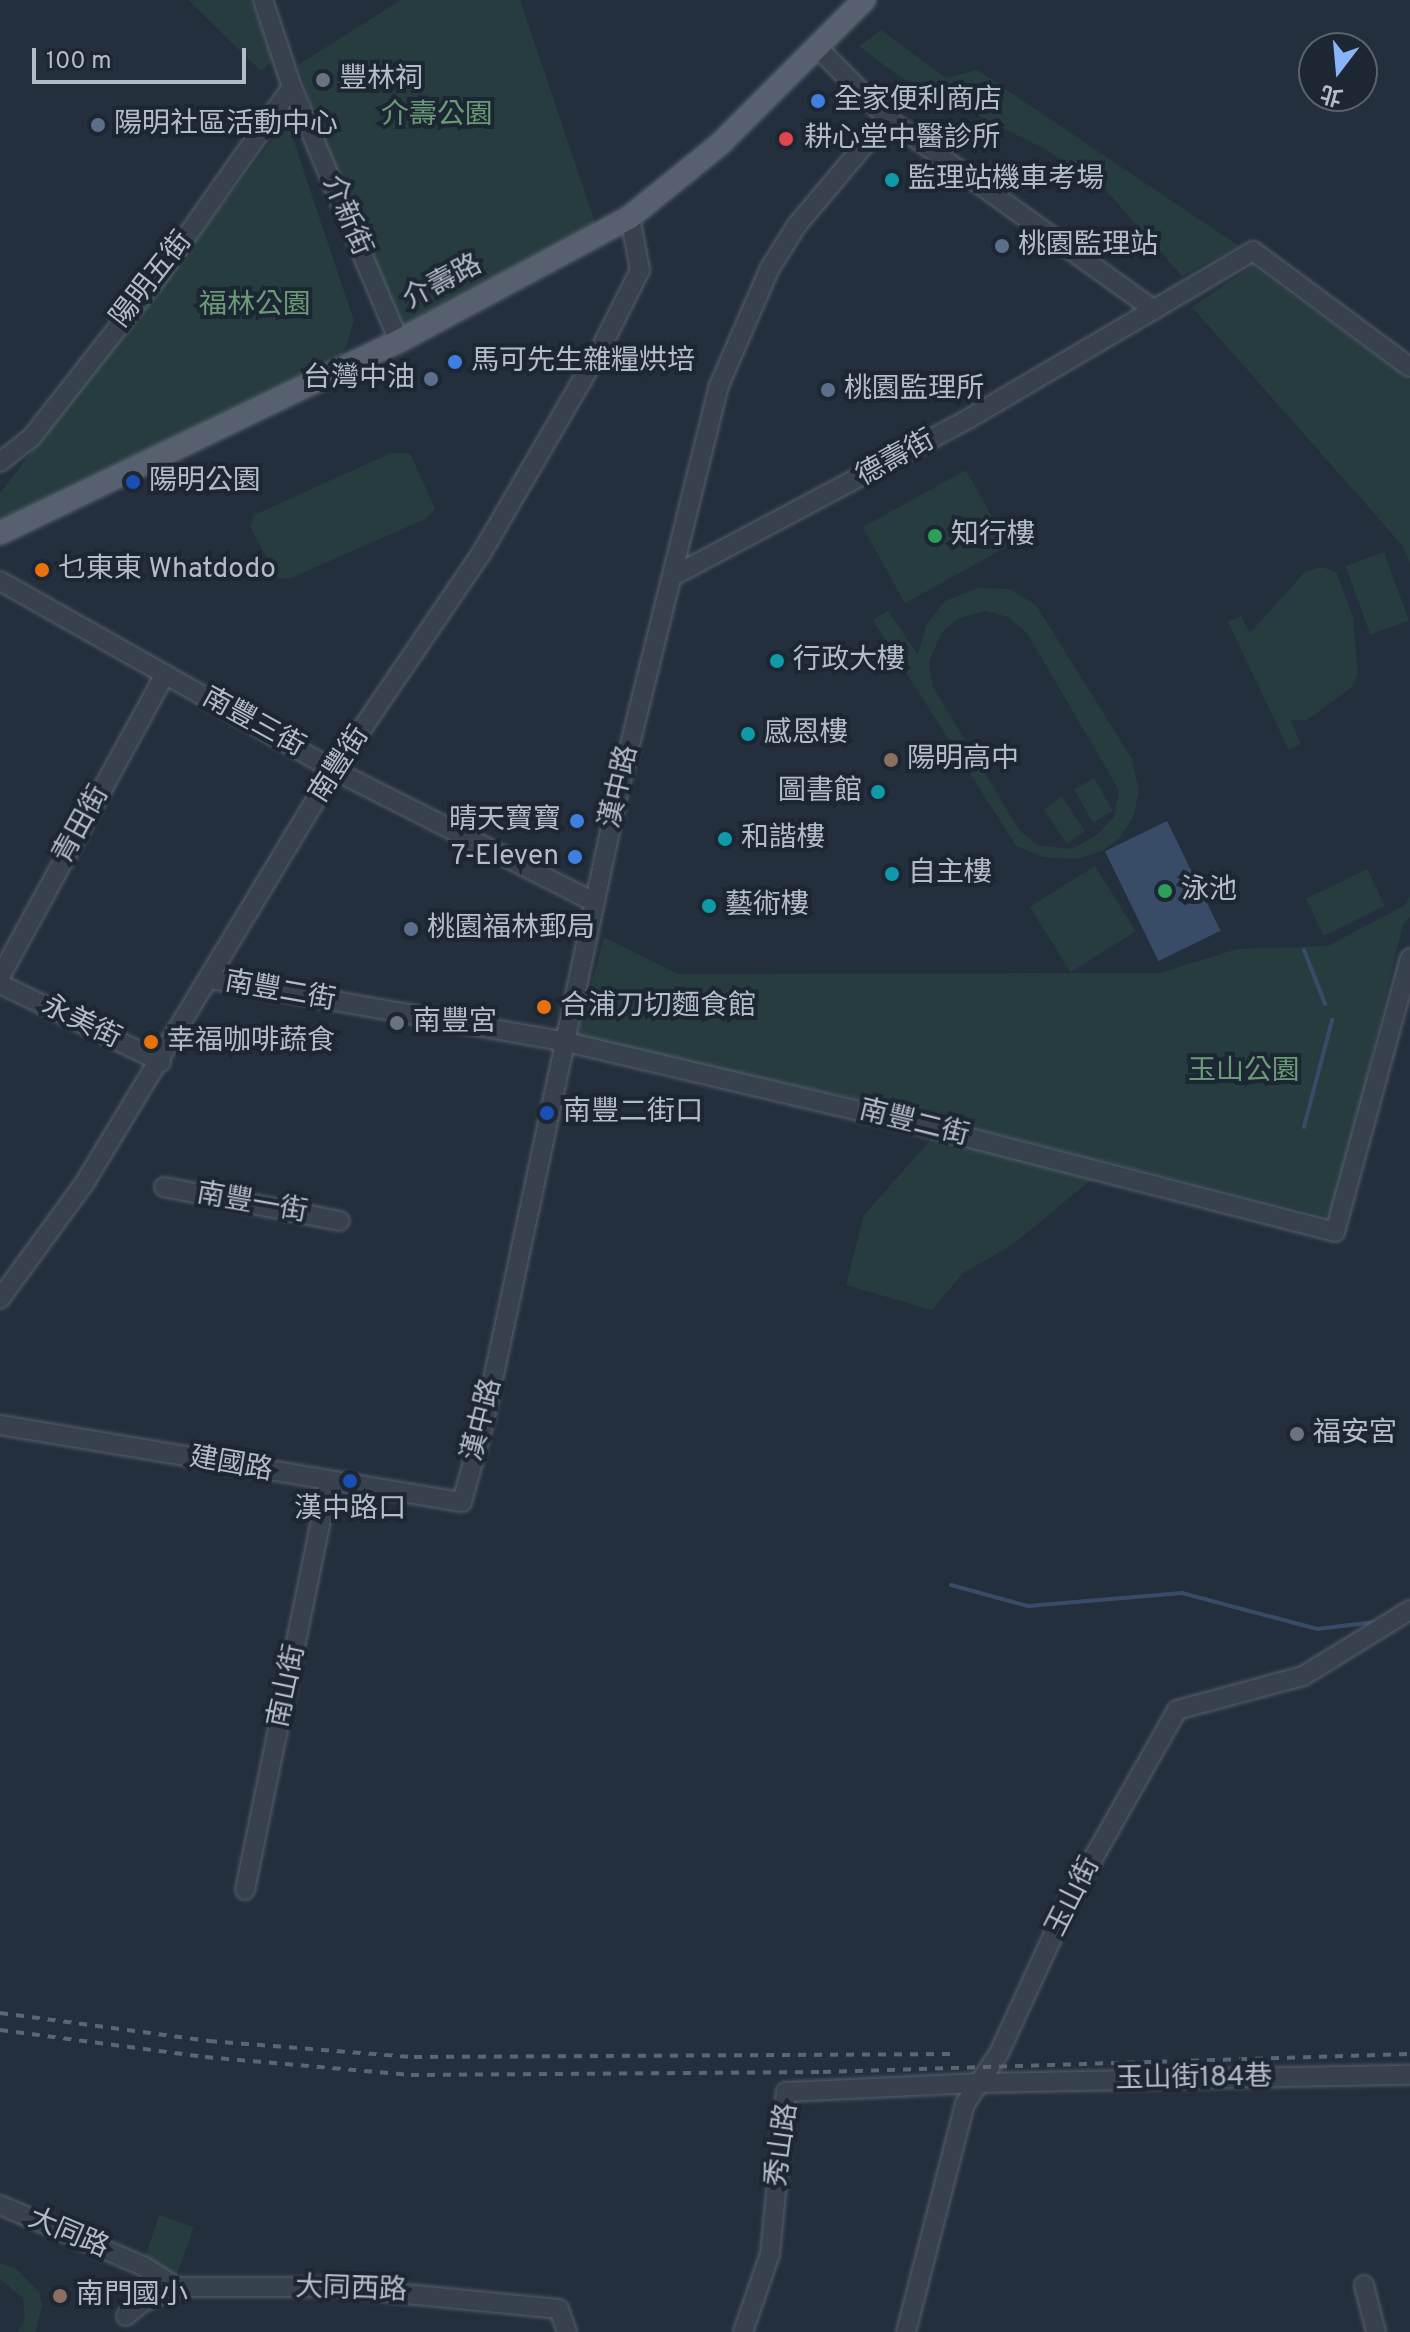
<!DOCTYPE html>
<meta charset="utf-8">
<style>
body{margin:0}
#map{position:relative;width:1410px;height:2332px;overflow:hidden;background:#242f3e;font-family:Overpass,"Noto Sans TC",sans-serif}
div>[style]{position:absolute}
.green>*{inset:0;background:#263c3f;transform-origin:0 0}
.water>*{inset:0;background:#394c67;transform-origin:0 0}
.stream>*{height:4px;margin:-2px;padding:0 2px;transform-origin:2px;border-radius:2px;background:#394c67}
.roads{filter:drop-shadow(0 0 2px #565f6c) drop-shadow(0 0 2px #565f6c)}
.minor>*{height:18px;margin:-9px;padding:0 9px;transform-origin:9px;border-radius:9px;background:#38414e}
.major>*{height:22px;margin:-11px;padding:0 11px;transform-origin:11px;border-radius:11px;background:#56606e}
.rail>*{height:4px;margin-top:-2px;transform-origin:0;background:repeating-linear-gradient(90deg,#5a6575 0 8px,transparent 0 16px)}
.dots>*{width:22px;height:22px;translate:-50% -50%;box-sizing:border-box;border:4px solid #1d2633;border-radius:50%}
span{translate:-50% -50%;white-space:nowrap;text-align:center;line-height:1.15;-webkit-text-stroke:8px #1d2633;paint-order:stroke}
.poi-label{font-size:28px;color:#b4bcc9}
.left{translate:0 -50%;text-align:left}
.right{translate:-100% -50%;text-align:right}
.park-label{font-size:28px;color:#6b9a76}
.street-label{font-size:28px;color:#b4bcc9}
.north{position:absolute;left:1298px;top:32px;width:80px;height:80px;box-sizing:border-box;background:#1d2633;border:2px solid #59626f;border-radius:50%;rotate:196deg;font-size:22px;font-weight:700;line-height:32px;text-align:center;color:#b4bcc9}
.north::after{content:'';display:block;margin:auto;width:28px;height:36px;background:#8ab4f8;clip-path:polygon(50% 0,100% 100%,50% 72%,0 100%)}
.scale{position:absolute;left:32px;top:48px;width:214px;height:36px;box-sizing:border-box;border:4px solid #b4bcc9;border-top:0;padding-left:10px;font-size:24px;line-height:28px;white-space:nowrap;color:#b4bcc9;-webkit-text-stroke:6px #1d2633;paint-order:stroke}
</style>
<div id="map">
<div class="green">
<div style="clip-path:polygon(188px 0,251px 0,273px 61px,261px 71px)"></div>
<div style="clip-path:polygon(401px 0,520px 0,597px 228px,392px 337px,298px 65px)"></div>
<div style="clip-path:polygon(881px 30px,946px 78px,977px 70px,1239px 246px,1182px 276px,1104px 188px,1045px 149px,900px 77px,859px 46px)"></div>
<div style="clip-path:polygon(287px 121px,354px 321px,341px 361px,0 522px,0 493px)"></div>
<div style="clip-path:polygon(1252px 266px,1410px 380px,1410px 564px,1402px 545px,1192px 307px)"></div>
<div style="clip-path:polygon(391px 453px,410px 453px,435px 509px,427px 518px,289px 579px,278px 578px,250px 526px,254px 515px)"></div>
<div style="left:966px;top:470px;width:87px;height:118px;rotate:61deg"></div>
<div style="left:1384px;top:552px;width:73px;height:41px;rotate:70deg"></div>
<div style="clip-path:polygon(1322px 567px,1336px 572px,1353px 617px,1358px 675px,1352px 687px,1307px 720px,1290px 720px,1301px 744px,1289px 750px,1228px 622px,1241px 616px,1250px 633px,1305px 572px)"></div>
<div style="clip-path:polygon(evenodd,978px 588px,1009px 589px,1036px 605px,1132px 759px,1139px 791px,1133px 817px,1120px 838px,1102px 851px,1076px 859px,1043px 857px,1016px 846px,873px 620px,888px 611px,918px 655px,926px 625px,945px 601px,978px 588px,986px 611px,1008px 617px,1027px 633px,1119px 790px,1114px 817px,1097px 835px,1072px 849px,1037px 845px,1019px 830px,933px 687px,929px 662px,942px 632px,959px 618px,986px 611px)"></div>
<div style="left:1094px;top:778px;width:38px;height:23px;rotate:60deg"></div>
<div style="left:1062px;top:797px;width:41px;height:22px;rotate:56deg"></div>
<div style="left:1095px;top:866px;width:77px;height:77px;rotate:58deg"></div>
<div style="left:1367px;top:869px;width:41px;height:68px;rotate:64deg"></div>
<div style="clip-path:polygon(1410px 896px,1410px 917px,1403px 924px,1336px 1207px,1326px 1216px,839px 1095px,577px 1037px,604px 937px,678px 974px,1160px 973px,1237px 949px,1328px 946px,1405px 905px)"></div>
<div style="clip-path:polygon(935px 1135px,1091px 1180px,1012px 1245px,963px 1273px,932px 1310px,846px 1285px,864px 1215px)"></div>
<div style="clip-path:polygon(159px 2215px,194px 2227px,177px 2274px,156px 2270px,145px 2258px)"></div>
<div style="clip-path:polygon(0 2263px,17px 2269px,39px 2292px,42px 2304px,36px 2332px,18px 2332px,25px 2319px,23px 2298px,0 2279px)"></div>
</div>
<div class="water">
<div style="left:1167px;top:821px;width:122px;height:69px;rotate:64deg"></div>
</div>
<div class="stream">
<div style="left:1304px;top:950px;width:58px;rotate:68.7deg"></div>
<div style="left:1304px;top:1127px;width:111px;rotate:-75.3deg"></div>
<div style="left:951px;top:1585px;width:80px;rotate:15.3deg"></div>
<div style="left:1028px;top:1606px;width:155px;rotate:-4.8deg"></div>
<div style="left:1182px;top:1593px;width:140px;rotate:14.9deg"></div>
<div style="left:1317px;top:1629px;width:59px;rotate:-6.8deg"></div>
</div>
<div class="roads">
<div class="minor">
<div style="left:263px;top:0;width:92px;rotate:71.6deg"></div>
<div style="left:292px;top:87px;width:276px;rotate:67.2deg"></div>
<div style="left:818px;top:48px;width:98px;rotate:45.4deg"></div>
<div style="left:887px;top:118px;width:329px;rotate:35.7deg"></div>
<div style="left:0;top:462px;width:39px;rotate:-38deg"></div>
<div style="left:31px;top:438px;width:209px;rotate:-51.8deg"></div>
<div style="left:160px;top:274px;width:229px;rotate:-54.8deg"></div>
<div style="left:675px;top:575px;width:332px;rotate:-28deg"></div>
<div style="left:968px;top:419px;width:331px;rotate:-30.5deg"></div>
<div style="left:1253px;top:251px;width:195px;rotate:36.5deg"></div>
<div style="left:0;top:581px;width:384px;rotate:29.5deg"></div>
<div style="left:334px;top:770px;width:292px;rotate:26.9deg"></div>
<div style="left:0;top:977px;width:345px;rotate:-61.4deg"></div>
<div style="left:210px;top:979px;width:363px;rotate:10deg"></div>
<div style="left:567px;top:1042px;width:374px;rotate:13.3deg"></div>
<div style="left:931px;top:1128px;width:417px;rotate:14.4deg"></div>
<div style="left:1335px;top:1232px;width:284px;rotate:-74.7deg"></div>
<div style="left:0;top:984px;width:179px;rotate:25.8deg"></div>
<div style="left:164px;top:1187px;width:179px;rotate:10.9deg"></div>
<div style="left:0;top:1299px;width:142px;rotate:-53.9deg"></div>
<div style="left:84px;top:1184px;width:484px;rotate:-58.9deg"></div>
<div style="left:334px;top:770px;width:261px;rotate:-55.8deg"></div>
<div style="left:481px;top:554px;width:243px;rotate:-59.8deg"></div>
<div style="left:603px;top:344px;width:83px;rotate:-63.4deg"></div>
<div style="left:640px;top:270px;width:54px;rotate:-100.7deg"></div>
<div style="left:0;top:1425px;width:468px;rotate:9.5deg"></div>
<div style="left:462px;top:1502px;width:83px;rotate:-74.6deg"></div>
<div style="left:484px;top:1422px;width:647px;rotate:-77.96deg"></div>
<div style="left:619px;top:789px;width:413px;rotate:-76.1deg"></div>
<div style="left:718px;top:388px;width:131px;rotate:-66.6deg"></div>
<div style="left:770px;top:268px;width:51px;rotate:-57.9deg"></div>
<div style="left:797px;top:225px;width:140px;rotate:-49.9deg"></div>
<div style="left:245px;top:1890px;width:418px;rotate:-78.4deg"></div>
<div style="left:0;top:2205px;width:155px;rotate:23.1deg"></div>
<div style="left:143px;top:2266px;width:40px;rotate:32deg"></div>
<div style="left:1364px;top:2285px;width:49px;rotate:75.7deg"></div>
<div style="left:126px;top:2316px;width:20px;rotate:-41deg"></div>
<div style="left:141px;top:2303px;width:39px;rotate:-24deg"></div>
<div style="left:177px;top:2287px;width:158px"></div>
<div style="left:335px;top:2287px;width:225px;rotate:5.6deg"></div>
<div style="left:559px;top:2309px;width:24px;rotate:71deg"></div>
<div style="left:743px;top:2332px;width:83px;rotate:-70.9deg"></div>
<div style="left:770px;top:2254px;width:163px;rotate:-84.4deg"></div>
<div style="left:786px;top:2092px;width:192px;rotate:-2.7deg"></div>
<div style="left:978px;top:2083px;width:432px;rotate:-1.1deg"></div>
<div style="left:906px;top:2332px;width:236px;rotate:-75.5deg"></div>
<div style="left:965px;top:2104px;width:61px;rotate:-56.3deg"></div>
<div style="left:999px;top:2053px;width:167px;rotate:-65.3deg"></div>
<div style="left:1069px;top:1901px;width:219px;rotate:-60.5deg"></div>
<div style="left:1177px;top:1710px;width:131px;rotate:-15.1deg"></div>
<div style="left:1303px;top:1676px;width:126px;rotate:-31.7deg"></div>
</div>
<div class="major">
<div style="left:0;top:533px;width:443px;rotate:-25.7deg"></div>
<div style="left:399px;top:341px;width:262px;rotate:-28.2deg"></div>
<div style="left:630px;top:217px;width:116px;rotate:-39deg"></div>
<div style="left:720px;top:144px;width:204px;rotate:-45deg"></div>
</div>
</div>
<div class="rail">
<div style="left:0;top:2013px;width:211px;rotate:7.6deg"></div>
<div style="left:209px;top:2041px;width:206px;rotate:4.5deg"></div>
<div style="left:414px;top:2057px;width:544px;rotate:-0.32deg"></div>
<div style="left:0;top:2030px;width:207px;rotate:7.5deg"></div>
<div style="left:205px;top:2057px;width:207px;rotate:5deg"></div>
<div style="left:411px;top:2075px;width:412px;rotate:-0.4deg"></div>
<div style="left:823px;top:2072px;width:587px;rotate:-1.76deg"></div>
</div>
<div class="dots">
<div style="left:323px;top:80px;background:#6b7280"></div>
<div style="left:818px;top:101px;background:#3f7fe0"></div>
<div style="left:98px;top:125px;background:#5c6f8a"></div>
<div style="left:786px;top:139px;background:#e0444e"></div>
<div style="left:892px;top:180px;background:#0f9aa8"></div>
<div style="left:1002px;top:246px;background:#5c6f8a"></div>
<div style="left:455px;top:362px;background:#3f7fe0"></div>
<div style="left:431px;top:379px;background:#5c6f8a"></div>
<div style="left:828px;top:390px;background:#5c6f8a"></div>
<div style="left:133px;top:482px;background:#1a4fb4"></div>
<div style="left:935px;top:536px;background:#2e9e5b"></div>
<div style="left:42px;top:570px;background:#e8710a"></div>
<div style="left:777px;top:661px;background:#0f9aa8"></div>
<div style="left:748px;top:734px;background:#0f9aa8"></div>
<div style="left:891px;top:760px;background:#8d6e63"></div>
<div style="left:878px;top:792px;background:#0f9aa8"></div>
<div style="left:577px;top:821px;background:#3f7fe0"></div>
<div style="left:725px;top:839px;background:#0f9aa8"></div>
<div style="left:575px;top:857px;background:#3f7fe0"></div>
<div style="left:892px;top:874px;background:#0f9aa8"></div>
<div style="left:1165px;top:891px;background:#2e9e5b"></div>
<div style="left:709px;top:906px;background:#0f9aa8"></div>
<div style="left:411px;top:929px;background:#5c6f8a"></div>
<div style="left:544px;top:1007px;background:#e8710a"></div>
<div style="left:397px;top:1023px;background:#6b7280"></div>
<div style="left:151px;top:1042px;background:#e8710a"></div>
<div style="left:547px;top:1113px;background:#1a4fb4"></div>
<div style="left:1297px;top:1434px;background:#6b7280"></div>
<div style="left:350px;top:1481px;background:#1a4fb4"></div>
<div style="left:60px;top:2296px;background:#8d6e63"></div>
</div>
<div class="poi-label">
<span class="left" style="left:339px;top:80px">豐林祠</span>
<span class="left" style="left:834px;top:101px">全家便利商店</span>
<span class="left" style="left:114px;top:125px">陽明社區活動中心</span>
<span class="left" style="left:804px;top:139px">耕心堂中醫診所</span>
<span class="left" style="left:908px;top:180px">監理站機車考場</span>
<span class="left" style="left:1018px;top:246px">桃園監理站</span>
<span class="left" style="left:471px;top:362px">馬可先生雜糧烘培</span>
<span class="right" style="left:415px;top:379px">台灣中油</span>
<span class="left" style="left:844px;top:390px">桃園監理所</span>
<span class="left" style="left:149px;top:482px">陽明公園</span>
<span class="left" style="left:951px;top:536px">知行樓</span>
<span class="left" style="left:58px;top:570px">乜東東 Whatdodo</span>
<span class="left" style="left:793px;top:661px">行政大樓</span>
<span class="left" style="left:764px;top:734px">感恩樓</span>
<span class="left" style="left:907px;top:760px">陽明高中</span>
<span class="right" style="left:862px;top:792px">圖書館</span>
<span class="right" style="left:561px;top:821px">晴天寶寶</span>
<span class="left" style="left:741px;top:839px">和諧樓</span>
<span class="right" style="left:559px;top:857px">7-Eleven</span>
<span class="left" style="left:908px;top:874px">自主樓</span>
<span class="left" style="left:1181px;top:891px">泳池</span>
<span class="left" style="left:725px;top:906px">藝術樓</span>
<span class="left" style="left:427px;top:929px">桃園福林郵局</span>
<span class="left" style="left:560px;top:1007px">合浦刀切麵食館</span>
<span class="left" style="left:413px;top:1023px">南豐宮</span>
<span class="left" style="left:167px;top:1042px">幸福咖啡蔬食</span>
<span class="left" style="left:563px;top:1113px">南豐二街口</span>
<span class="left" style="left:1313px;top:1434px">福安宮</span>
<span style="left:350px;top:1510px">漢中路口</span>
<span class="left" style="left:76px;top:2296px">南門國小</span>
</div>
<div class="park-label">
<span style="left:437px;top:116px">介壽公園</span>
<span style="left:255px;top:306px">福林公園</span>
<span style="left:1244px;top:1072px">玉山公園</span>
</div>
<div class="street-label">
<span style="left:346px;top:216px;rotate:67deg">介新街</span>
<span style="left:152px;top:280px;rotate:-52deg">陽明五街</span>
<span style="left:443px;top:283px;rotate:-28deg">介壽路</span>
<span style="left:896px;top:459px;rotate:-29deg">德壽街</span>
<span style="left:253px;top:723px;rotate:29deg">南豐三街</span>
<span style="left:340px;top:765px;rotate:-57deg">南豐街</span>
<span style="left:620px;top:787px;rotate:-77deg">漢中路</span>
<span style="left:82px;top:825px;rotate:-61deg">青田街</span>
<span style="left:280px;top:992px;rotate:10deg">南豐二街</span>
<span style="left:81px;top:1023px;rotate:26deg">永美街</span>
<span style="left:914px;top:1124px;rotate:14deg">南豐二街</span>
<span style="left:252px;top:1204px;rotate:10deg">南豐一街</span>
<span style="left:483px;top:1420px;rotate:-76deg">漢中路</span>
<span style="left:231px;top:1465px;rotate:10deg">建國路</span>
<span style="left:288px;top:1686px;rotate:-78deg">南山街</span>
<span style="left:1074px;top:1897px;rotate:-63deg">玉山街</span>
<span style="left:1194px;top:2079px;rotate:-1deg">玉山街184巷</span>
<span style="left:783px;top:2145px;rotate:-82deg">秀山路</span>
<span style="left:68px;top:2234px;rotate:23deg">大同路</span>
<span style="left:351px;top:2290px;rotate:2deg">大同西路</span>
</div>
<div class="north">北</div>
<div class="scale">100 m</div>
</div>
